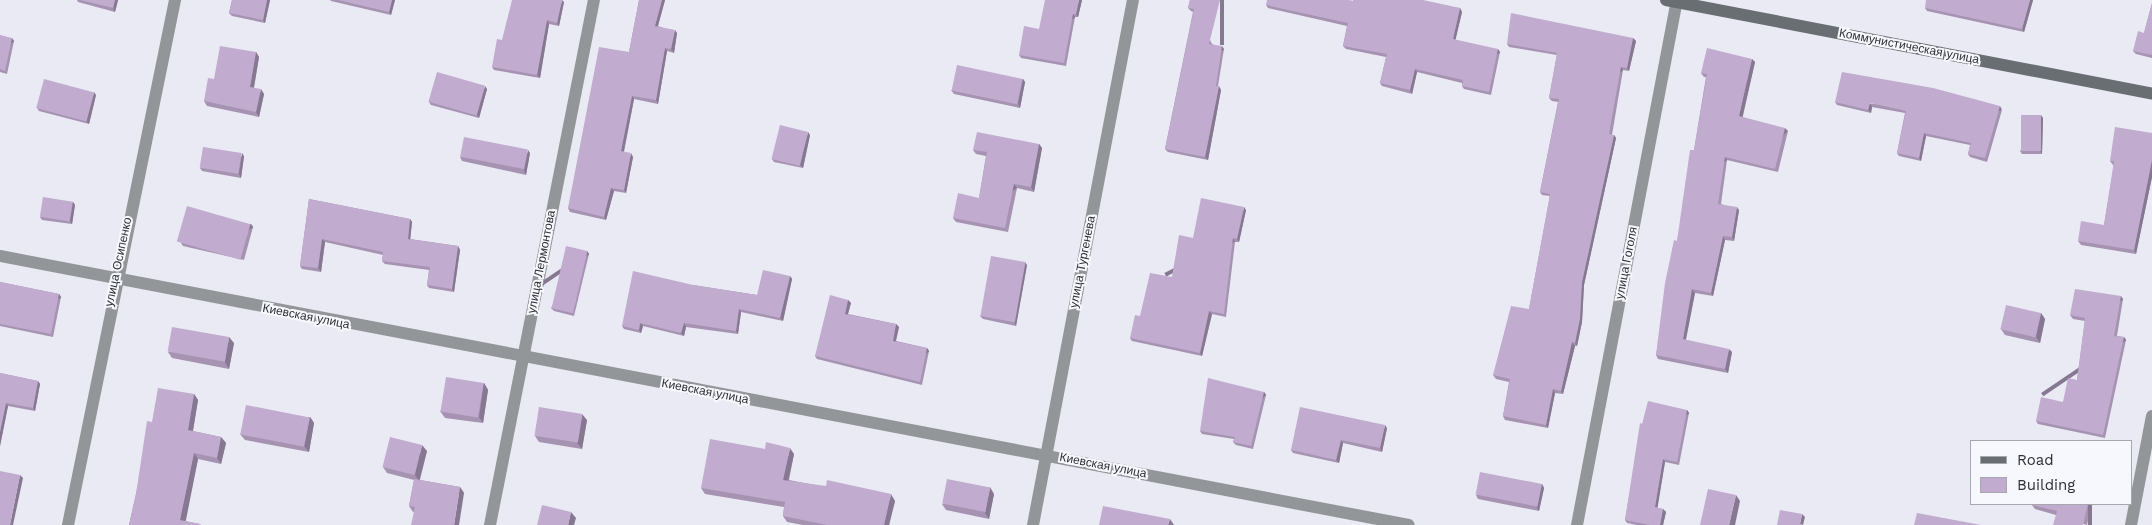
<!DOCTYPE html>
<meta charset="utf-8">
<style>
body{margin:0}
#map{position:relative;width:2152px;height:525px;overflow:hidden;background:#e9eaf4;font-family:"Work Sans",sans-serif}
div>[style]{position:absolute}
.street>*{height:12px;margin:-6px;padding:0 6px;transform-origin:6px;border-radius:6px;background:#939699}
.secondary>*{height:12px;margin:-6px;padding:0 6px;transform-origin:6px;border-radius:6px;background:#696e72}
.wall>*{inset:0;background:#a693b2}
.shaded-wall>*{inset:0;background:#877891;transform-origin:0 0}
.building>*{inset:0;background:#c1abcf;transform-origin:0 0}
span{translate:-50% -50%;white-space:nowrap;text-align:center;line-height:1.15;-webkit-text-stroke:4px #f7f8fe;paint-order:stroke}
.street-label{font-size:12px;color:#2f2f33}
.legend{position:absolute;left:1970px;top:440px;width:162px;height:65px;box-sizing:border-box;background:#f7f8fe;border:1px solid #a7a8ad;margin:0;padding:6px 9px;list-style:none;font-size:15px;color:#2f2f33}
.legend li{display:flex;align-items:center;gap:10px;height:25px}
.legend b{width:25px;border:1px solid #a7a8ad}
</style>
<div id="map">
<div class="street">
<div style="left:0;top:256px;width:1434px;rotate:10.81deg"></div>
<div style="left:68px;top:525px;width:536px;rotate:-78.48deg"></div>
<div style="left:490px;top:525px;width:535px;rotate:-78.8deg"></div>
<div style="left:1033px;top:525px;width:534px;rotate:-79.22deg"></div>
<div style="left:1577px;top:525px;width:534px;rotate:-79.22deg"></div>
<div style="left:2131px;top:525px;width:111px;rotate:-79.1deg"></div>
</div>
<div class="secondary">
<div style="left:1666px;top:0;width:495px;rotate:10.9deg"></div>
</div>
<div class="wall">
<div style="clip-path:polygon(77px 0,118px 0,115px 12px,78px 2px)"></div>
<div style="clip-path:polygon(232px 0,270px 0,265px 23px,232px 16px,229px 13px)"></div>
<div style="clip-path:polygon(330px 0,395px 0,391px 15px,331px 1px)"></div>
<div style="clip-path:polygon(639px 0,665px 0,658px 26px,677px 33px,674px 53px,667px 51px,658px 104px,634px 99px,624px 152px,633px 157px,626px 193px,614px 191px,606px 220px,570px 212px,568px 208px,629px 52px)"></div>
<div style="clip-path:polygon(1082px 0,1078px 17px,1075px 17px,1066px 66px,1021px 58px,1019px 55px,1039px 29px)"></div>
<div style="clip-path:polygon(1190px 0,1212px 44px,1224px 49px,1218px 86px,1221px 90px,1208px 160px,1168px 152px,1165px 149px,1193px 12px,1191px 11px,1188px 8px)"></div>
<div style="clip-path:polygon(2033px 0,2024px 32px,1927px 11px,1925px 8px)"></div>
<div style="clip-path:polygon(1353px 1px,1460px 8px,1462px 12px,1455px 40px,1500px 52px,1491px 95px,1464px 89px,1462px 86px,1462px 83px,1417px 72px,1412px 94px,1382px 86px,1380px 83px,1386px 57px,1346px 49px,1343px 46px,1347px 26px,1268px 8px,1266px 5px)"></div>
<div style="clip-path:polygon(564px 2px,559px 26px,549px 24px,540px 78px,494px 70px,492px 67px)"></div>
<div style="clip-path:polygon(2152px 3px,2152px 58px,2136px 54px,2133px 51px,2144px 33px)"></div>
<div style="clip-path:polygon(0 35px,14px 41px,7px 74px,0 72px)"></div>
<div style="clip-path:polygon(1633px 38px,1636px 41px,1629px 71px,1623px 70px,1612px 135px,1614px 135px,1616px 138px,1584px 285px,1582px 322px,1577px 346px,1575px 346px,1563px 394px,1555px 393px,1548px 428px,1505px 420px,1503px 416px,1509px 382px,1496px 379px,1493px 375px,1529px 309px,1550px 196px,1542px 195px,1540px 192px,1558px 102px,1552px 101px,1549px 98px,1557px 55px,1509px 47px,1507px 44px)"></div>
<div style="clip-path:polygon(256px 52px,259px 57px,254px 88px,264px 94px,259px 117px,207px 106px,204px 101px,214px 79px)"></div>
<div style="clip-path:polygon(1752px 59px,1755px 62px,1742px 117px,1788px 131px,1778px 172px,1727px 160px,1721px 204px,1739px 210px,1734px 241px,1725px 240px,1713px 296px,1695px 293px,1686px 340px,1732px 352px,1728px 373px,1658px 359px,1656px 355px,1694px 150px,1706px 77px,1704px 77px,1701px 73px)"></div>
<div style="clip-path:polygon(1023px 79px,1025px 82px,1020px 108px,954px 94px,951px 90px)"></div>
<div style="clip-path:polygon(487px 89px,479px 118px,431px 105px,429px 102px)"></div>
<div style="clip-path:polygon(96px 95px,89px 124px,39px 111px,37px 108px)"></div>
<div style="clip-path:polygon(1835px 102px,2002px 110px,1987px 162px,1970px 157px,1968px 154px,1970px 145px,1926px 136px,1921px 161px,1899px 156px,1897px 153px,1905px 113px,1872px 107px,1871px 113px,1837px 105px)"></div>
<div style="clip-path:polygon(2043px 118px,2042px 154px,2022px 154px,2020px 151px)"></div>
<div style="clip-path:polygon(2152px 133px,2152px 177px,2136px 254px,2081px 245px,2078px 241px,2104px 225px,2114px 165px,2113px 165px,2110px 161px)"></div>
<div style="clip-path:polygon(810px 135px,803px 168px,774px 162px,772px 159px)"></div>
<div style="clip-path:polygon(1039px 144px,1042px 148px,1034px 192px,1017px 188px,1008px 232px,956px 222px,953px 218px,979px 198px,986px 156px,976px 154px,973px 150px)"></div>
<div style="clip-path:polygon(530px 153px,526px 175px,462px 161px,460px 157px)"></div>
<div style="clip-path:polygon(244px 156px,241px 178px,202px 171px,200px 168px)"></div>
<div style="clip-path:polygon(309px 199px,410px 219px,412px 222px,410px 239px,458px 246px,460px 250px,454px 292px,429px 288px,427px 285px,429px 270px,385px 264px,382px 261px,383px 255px,325px 242px,321px 272px,302px 269px,300px 266px)"></div>
<div style="clip-path:polygon(73px 202px,75px 205px,72px 224px,42px 220px,40px 217px)"></div>
<div style="clip-path:polygon(1246px 210px,1239px 242px,1235px 242px,1226px 317px,1212px 314px,1202px 356px,1132px 341px,1130px 338px,1172px 277px,1193px 238px)"></div>
<div style="clip-path:polygon(251px 224px,253px 227px,244px 260px,183px 246px,181px 243px)"></div>
<div style="clip-path:polygon(587px 251px,589px 254px,574px 316px,554px 311px,551px 308px)"></div>
<div style="clip-path:polygon(1027px 265px,1016px 326px,983px 319px,980px 316px)"></div>
<div style="clip-path:polygon(790px 276px,792px 279px,783px 321px,741px 312px,738px 334px,686px 327px,684px 336px,643px 326px,641px 333px,624px 329px,622px 326px,693px 285px,757px 295px)"></div>
<div style="clip-path:polygon(0 282px,59px 294px,61px 297px,53px 337px,0 326px)"></div>
<div style="clip-path:polygon(2123px 299px,2117px 336px,2124px 337px,2126px 340px,2105px 438px,2038px 424px,2036px 421px,2063px 402px,2077px 380px,2085px 321px,2073px 319px,2070px 315px)"></div>
<div style="clip-path:polygon(848px 300px,851px 303px,848px 314px,896px 324px,899px 327px,896px 341px,927px 348px,929px 351px,922px 385px,817px 359px,815px 356px)"></div>
<div style="clip-path:polygon(2041px 313px,2045px 319px,2040px 343px,2005px 335px,2001px 329px)"></div>
<div style="clip-path:polygon(234px 343px,229px 369px,172px 358px,168px 352px)"></div>
<div style="clip-path:polygon(0 373px,38px 381px,40px 384px,35px 411px,8px 406px,0 446px)"></div>
<div style="clip-path:polygon(484px 383px,488px 390px,483px 423px,445px 418px,440px 411px)"></div>
<div style="clip-path:polygon(1264px 392px,1266px 395px,1253px 449px,1236px 445px,1233px 442px,1234px 439px,1202px 434px,1200px 431px)"></div>
<div style="clip-path:polygon(194px 394px,198px 400px,193px 431px,221px 437px,226px 443px,221px 464px,198px 459px,185px 521px,200px 524px,201px 525px,129px 525px,152px 422px)"></div>
<div style="clip-path:polygon(1687px 410px,1689px 413px,1679px 465px,1665px 462px,1657px 508px,1663px 509px,1666px 512px,1663px 525px,1637px 525px,1627px 523px,1625px 520px,1642px 424px)"></div>
<div style="clip-path:polygon(310px 417px,314px 423px,309px 452px,245px 440px,240px 434px)"></div>
<div style="clip-path:polygon(587px 420px,582px 449px,539px 442px,535px 436px)"></div>
<div style="clip-path:polygon(1387px 428px,1382px 452px,1343px 443px,1339px 463px,1293px 453px,1291px 450px)"></div>
<div style="clip-path:polygon(427px 451px,420px 480px,460px 487px,464px 493px,413px 512px,409px 506px,414px 480px,387px 473px,383px 467px)"></div>
<div style="clip-path:polygon(794px 454px,789px 480px,895px 501px,889px 525px,803px 525px,787px 522px,783px 516px,784px 507px,705px 494px,701px 488px)"></div>
<div style="clip-path:polygon(1542px 484px,1544px 488px,1539px 511px,1478px 499px,1476px 495px)"></div>
<div style="clip-path:polygon(994px 494px,989px 519px,946px 510px,942px 504px)"></div>
<div style="clip-path:polygon(2033px 504px,2092px 504px,2087px 525px,2056px 515px,2035px 509px,2032px 505px)"></div>
</div>
<div class="shaded-wall">
<div style="clip-path:polygon(115px 0,118px 0,115px 12px,113px 8px)"></div>
<div style="clip-path:polygon(267px 0,270px 0,265px 23px,263px 20px)"></div>
<div style="clip-path:polygon(392px 0,395px 0,391px 15px,389px 12px)"></div>
<div style="clip-path:polygon(562px 0,564px 2px,559px 26px,557px 23px)"></div>
<div style="clip-path:polygon(662px 0,665px 0,657px 29px,655px 26px)"></div>
<div style="clip-path:polygon(1079px 0,1082px 0,1078px 17px,1076px 14px)"></div>
<div style="left:1220px;top:0;width:4px;height:45px"></div>
<div style="clip-path:polygon(2030px 0,2033px 0,2024px 32px,2022px 29px)"></div>
<div style="clip-path:polygon(1460px 8px,1462px 12px,1455px 42px,1453px 39px)"></div>
<div style="left:1073px;top:14px;width:4px;height:50px;rotate:56deg"></div>
<div style="clip-path:polygon(547px 20px,549px 24px,540px 78px,537px 75px)"></div>
<div style="clip-path:polygon(675px 30px,677px 33px,674px 53px,671px 49px)"></div>
<div style="left:12px;top:38px;width:4px;height:34px;rotate:56deg"></div>
<div style="clip-path:polygon(1633px 38px,1636px 41px,1629px 71px,1627px 68px)"></div>
<div style="left:1222px;top:46px;width:4px;height:40px;rotate:56deg"></div>
<div style="clip-path:polygon(665px 48px,667px 51px,658px 104px,656px 100px)"></div>
<div style="left:1498px;top:49px;width:4px;height:44px;rotate:56deg"></div>
<div style="clip-path:polygon(256px 52px,259px 57px,253px 92px,250px 87px)"></div>
<div style="clip-path:polygon(1752px 59px,1755px 62px,1742px 120px,1739px 116px)"></div>
<div style="left:1621px;top:67px;width:4px;height:68px;rotate:56deg"></div>
<div style="clip-path:polygon(1415px 69px,1417px 72px,1412px 94px,1410px 90px)"></div>
<div style="clip-path:polygon(1023px 79px,1025px 82px,1020px 108px,1018px 104px)"></div>
<div style="clip-path:polygon(485px 86px,487px 89px,479px 118px,477px 115px)"></div>
<div style="clip-path:polygon(1219px 86px,1221px 90px,1208px 160px,1205px 157px)"></div>
<div style="clip-path:polygon(261px 89px,264px 94px,259px 117px,256px 112px)"></div>
<div style="clip-path:polygon(94px 92px,96px 95px,89px 124px,86px 121px)"></div>
<div style="clip-path:polygon(632px 96px,634px 99px,623px 155px,621px 151px)"></div>
<div style="clip-path:polygon(1870px 103px,1872px 107px,1871px 113px,1868px 110px)"></div>
<div style="left:2000px;top:106px;width:4px;height:54px;rotate:63deg"></div>
<div style="clip-path:polygon(2041px 115px,2043px 118px,2042px 154px,2040px 151px)"></div>
<div style="left:1785px;top:128px;width:4px;height:42px;rotate:45deg"></div>
<div style="clip-path:polygon(808px 132px,810px 135px,803px 168px,800px 165px)"></div>
<div style="clip-path:polygon(1924px 133px,1926px 136px,1921px 161px,1919px 158px)"></div>
<div style="clip-path:polygon(1614px 135px,1616px 138px,1584px 285px,1582px 322px,1577px 346px,1575px 343px,1582px 282px)"></div>
<div style="clip-path:polygon(1039px 144px,1042px 148px,1034px 192px,1031px 187px)"></div>
<div style="clip-path:polygon(528px 150px,530px 153px,526px 175px,524px 171px)"></div>
<div style="clip-path:polygon(242px 153px,244px 156px,241px 178px,239px 174px)"></div>
<div style="clip-path:polygon(631px 153px,633px 157px,626px 193px,624px 190px)"></div>
<div style="left:1725px;top:157px;width:4px;height:48px;rotate:56deg"></div>
<div style="clip-path:polygon(2152px 160px,2152px 177px,2136px 254px,2134px 250px)"></div>
<div style="left:1014px;top:184px;width:5px;height:45px;rotate:53deg"></div>
<div style="clip-path:polygon(611px 188px,614px 191px,606px 220px,604px 217px)"></div>
<div style="clip-path:polygon(73px 202px,75px 205px,72px 224px,70px 221px)"></div>
<div style="clip-path:polygon(1244px 207px,1246px 210px,1239px 242px,1237px 239px)"></div>
<div style="clip-path:polygon(1737px 207px,1739px 210px,1734px 241px,1732px 237px)"></div>
<div style="clip-path:polygon(410px 219px,412px 222px,410px 242px,408px 239px)"></div>
<div style="left:251px;top:224px;width:4px;height:34px;rotate:56deg"></div>
<div style="clip-path:polygon(1723px 236px,1725px 240px,1713px 296px,1711px 293px)"></div>
<div style="left:1233px;top:238px;width:4px;height:77px;rotate:63deg"></div>
<div style="clip-path:polygon(322px 239px,325px 242px,321px 272px,318px 268px)"></div>
<div style="clip-path:polygon(458px 246px,460px 250px,454px 292px,452px 289px)"></div>
<div style="left:587px;top:251px;width:4px;height:64px;rotate:56deg"></div>
<div style="clip-path:polygon(1025px 262px,1027px 265px,1016px 326px,1014px 322px)"></div>
<div style="clip-path:polygon(790px 276px,792px 279px,783px 321px,780px 318px)"></div>
<div style="clip-path:polygon(1692px 289px,1695px 293px,1685px 343px,1683px 339px)"></div>
<div style="left:59px;top:294px;width:4px;height:41px;rotate:56deg"></div>
<div style="left:2121px;top:296px;width:4px;height:41px;rotate:56deg"></div>
<div style="clip-path:polygon(848px 300px,851px 303px,847px 317px,845px 314px)"></div>
<div style="clip-path:polygon(739px 309px,741px 312px,738px 334px,736px 331px)"></div>
<div style="clip-path:polygon(1209px 311px,1212px 314px,1202px 356px,1200px 353px)"></div>
<div style="clip-path:polygon(2041px 313px,2045px 319px,2040px 343px,2036px 337px)"></div>
<div style="clip-path:polygon(640px 323px,643px 326px,641px 333px,639px 330px)"></div>
<div style="clip-path:polygon(684px 323px,686px 327px,684px 336px,681px 333px)"></div>
<div style="clip-path:polygon(896px 324px,899px 327px,895px 344px,893px 341px)"></div>
<div style="clip-path:polygon(229px 337px,234px 343px,229px 369px,225px 362px)"></div>
<div style="left:2124px;top:337px;width:4px;height:100px;rotate:56deg"></div>
<div style="clip-path:polygon(1572px 342px,1575px 346px,1563px 394px,1561px 391px)"></div>
<div style="left:927px;top:348px;width:4px;height:35px;rotate:56deg"></div>
<div style="clip-path:polygon(1729px 349px,1732px 352px,1728px 373px,1725px 369px)"></div>
<div style="clip-path:polygon(38px 381px,40px 384px,35px 411px,33px 408px)"></div>
<div style="clip-path:polygon(484px 383px,488px 390px,483px 423px,479px 417px)"></div>
<div style="clip-path:polygon(1553px 389px,1555px 393px,1548px 428px,1546px 425px)"></div>
<div style="left:1264px;top:392px;width:4px;height:56px;rotate:56deg"></div>
<div style="clip-path:polygon(194px 394px,198px 400px,192px 436px,188px 430px)"></div>
<div style="clip-path:polygon(6px 403px,8px 406px,0 446px,0 432px)"></div>
<div style="left:1687px;top:410px;width:4px;height:53px;rotate:56deg"></div>
<div style="clip-path:polygon(582px 414px,587px 420px,582px 449px,577px 443px)"></div>
<div style="clip-path:polygon(310px 417px,314px 423px,309px 452px,304px 446px)"></div>
<div style="clip-path:polygon(1385px 425px,1387px 428px,1382px 452px,1380px 448px)"></div>
<div style="clip-path:polygon(221px 437px,226px 443px,221px 464px,217px 458px)"></div>
<div style="clip-path:polygon(1341px 440px,1343px 443px,1339px 463px,1336px 460px)"></div>
<div style="clip-path:polygon(422px 445px,427px 451px,419px 481px,415px 475px)"></div>
<div style="clip-path:polygon(790px 448px,794px 454px,787px 486px,783px 480px)"></div>
<div style="clip-path:polygon(194px 453px,198px 459px,185px 525px,180px 520px)"></div>
<div style="clip-path:polygon(1663px 459px,1665px 462px,1657px 511px,1655px 507px)"></div>
<div style="clip-path:polygon(20px 475px,23px 478px,13px 525px,10px 525px)"></div>
<div style="clip-path:polygon(1542px 484px,1544px 488px,1539px 511px,1537px 508px)"></div>
<div style="clip-path:polygon(460px 487px,464px 493px,459px 525px,454px 525px)"></div>
<div style="clip-path:polygon(990px 487px,994px 494px,989px 519px,985px 513px)"></div>
<div style="clip-path:polygon(891px 494px,895px 501px,889px 525px,884px 525px)"></div>
<div style="clip-path:polygon(1736px 495px,1740px 501px,1735px 525px,1729px 525px)"></div>
<div style="left:2088px;top:504px;width:4px;height:22px"></div>
<div style="clip-path:polygon(1663px 509px,1666px 512px,1663px 525px,1660px 525px)"></div>
<div style="clip-path:polygon(571px 512px,576px 518px,574px 525px,568px 525px)"></div>
<div style="clip-path:polygon(1802px 514px,1805px 517px,1803px 525px,1800px 524px)"></div>
<div style="clip-path:polygon(1170px 519px,1174px 525px,1168px 525px)"></div>
</div>
<div class="building">
<div style="clip-path:polygon(80px 0,115px 0,113px 8px)"></div>
<div style="clip-path:polygon(232px 0,267px 0,263px 20px,229px 13px)"></div>
<div style="clip-path:polygon(338px 0,392px 0,389px 12px)"></div>
<div style="clip-path:polygon(512px 0,562px 0,557px 23px,547px 20px,537px 75px,492px 67px,497px 39px,502px 40px)"></div>
<div style="clip-path:polygon(639px 0,662px 0,655px 26px,675px 30px,671px 49px,665px 48px,656px 100px,632px 96px,621px 151px,631px 153px,624px 190px,611px 188px,604px 217px,568px 208px,599px 47px,629px 52px)"></div>
<div style="clip-path:polygon(1045px 0,1079px 0,1076px 14px,1073px 14px,1064px 63px,1019px 55px,1024px 26px,1039px 29px)"></div>
<div style="clip-path:polygon(1190px 0,1220px 0,1209px 44px,1222px 46px,1216px 86px,1219px 86px,1205px 157px,1165px 149px,1194px 9px,1188px 8px)"></div>
<div style="clip-path:polygon(1267px 0,1349px 0,1353px 1px,1353px 0,1423px 0,1460px 8px,1453px 39px,1498px 49px,1489px 92px,1462px 86px,1463px 80px,1415px 69px,1410px 90px,1380px 83px,1387px 54px,1343px 46px,1348px 23px,1266px 5px)"></div>
<div style="clip-path:polygon(1926px 0,2030px 0,2022px 29px,1925px 8px)"></div>
<div style="clip-path:polygon(2152px 3px,2152px 55px,2133px 51px,2138px 31px,2144px 33px)"></div>
<div style="clip-path:polygon(1511px 13px,1633px 38px,1627px 68px,1621px 67px,1609px 134px,1614px 135px,1582px 282px,1580px 319px,1575px 343px,1572px 342px,1561px 391px,1553px 389px,1546px 425px,1503px 416px,1510px 379px,1493px 375px,1511px 306px,1529px 309px,1550px 194px,1540px 192px,1559px 99px,1549px 98px,1557px 53px,1507px 44px)"></div>
<div style="clip-path:polygon(0 35px,12px 38px,5px 71px,0 69px)"></div>
<div style="clip-path:polygon(220px 46px,256px 52px,250px 87px,261px 89px,256px 112px,204px 101px,208px 78px,214px 79px)"></div>
<div style="clip-path:polygon(1707px 48px,1752px 59px,1739px 116px,1785px 128px,1775px 169px,1725px 157px,1718px 204px,1737px 207px,1732px 237px,1723px 236px,1711px 293px,1692px 289px,1683px 339px,1729px 349px,1725px 369px,1656px 355px,1665px 283px,1674px 240px,1677px 241px,1690px 150px,1694px 150px,1707px 74px,1701px 73px)"></div>
<div style="left:957px;top:65px;width:67px;height:26px;rotate:12deg"></div>
<div style="left:437px;top:72px;width:50px;height:31px;rotate:16deg"></div>
<div style="clip-path:polygon(1842px 72px,1933px 88px,2000px 106px,1985px 158px,1968px 154px,1971px 143px,1924px 133px,1919px 158px,1897px 153px,1906px 111px,1870px 103px,1868px 110px,1835px 102px)"></div>
<div style="left:44px;top:79px;width:52px;height:30px;rotate:15deg"></div>
<div style="left:2021px;top:115px;width:20px;height:36px"></div>
<div style="left:780px;top:125px;width:29px;height:35px;rotate:14deg"></div>
<div style="clip-path:polygon(2115px 127px,2152px 133px,2152px 160px,2134px 250px,2078px 241px,2081px 221px,2104px 225px,2114px 161px,2110px 161px)"></div>
<div style="clip-path:polygon(977px 132px,1039px 144px,1031px 187px,1014px 184px,1005px 228px,953px 218px,958px 193px,979px 198px,987px 152px,973px 150px)"></div>
<div style="left:464px;top:137px;width:65px;height:20px;rotate:11deg"></div>
<div style="left:203px;top:147px;width:39px;height:21px;rotate:9deg"></div>
<div style="left:43px;top:197px;width:30px;height:20px;rotate:9deg"></div>
<div style="clip-path:polygon(1201px 198px,1244px 207px,1237px 239px,1233px 238px,1224px 314px,1209px 311px,1200px 353px,1130px 338px,1135px 315px,1140px 316px,1150px 273px,1172px 277px,1179px 235px,1193px 238px)"></div>
<div style="clip-path:polygon(309px 199px,410px 219px,408px 239px,458px 246px,452px 289px,427px 285px,430px 267px,382px 261px,383px 252px,322px 239px,318px 268px,300px 266px)"></div>
<div style="left:187px;top:206px;width:66px;height:37px;rotate:16deg"></div>
<div style="left:566px;top:246px;width:22px;height:64px;rotate:13deg"></div>
<div style="left:991px;top:256px;width:35px;height:61px;rotate:10deg"></div>
<div style="clip-path:polygon(763px 270px,790px 276px,780px 318px,739px 309px,736px 331px,684px 323px,681px 333px,640px 323px,639px 330px,622px 326px,633px 271px,693px 285px,757px 295px)"></div>
<div style="clip-path:polygon(0 282px,59px 294px,51px 334px,0 324px)"></div>
<div style="clip-path:polygon(2075px 289px,2121px 296px,2114px 336px,2124px 337px,2103px 435px,2036px 421px,2041px 397px,2063px 402px,2068px 378px,2077px 380px,2085px 318px,2070px 315px)"></div>
<div style="clip-path:polygon(830px 295px,848px 300px,845px 314px,896px 324px,893px 341px,927px 348px,920px 382px,815px 356px)"></div>
<div style="left:2006px;top:305px;width:36px;height:25px;rotate:13deg"></div>
<div style="left:172px;top:327px;width:58px;height:25px;rotate:10deg"></div>
<div style="clip-path:polygon(0 373px,38px 381px,33px 408px,6px 403px,0 432px)"></div>
<div style="left:446px;top:377px;width:38px;height:35px;rotate:9deg"></div>
<div style="clip-path:polygon(1208px 378px,1264px 392px,1251px 446px,1233px 442px,1235px 437px,1200px 431px)"></div>
<div style="clip-path:polygon(158px 388px,194px 394px,188px 430px,221px 437px,217px 458px,194px 453px,180px 520px,200px 524px,200px 525px,129px 525px,136px 494px,147px 421px,152px 422px)"></div>
<div style="clip-path:polygon(1648px 401px,1687px 410px,1677px 462px,1663px 459px,1655px 507px,1663px 509px,1660px 525px,1650px 525px,1625px 520px,1640px 423px,1642px 424px)"></div>
<div style="left:246px;top:405px;width:65px;height:30px;rotate:11deg"></div>
<div style="left:539px;top:407px;width:44px;height:29px;rotate:9deg"></div>
<div style="clip-path:polygon(1300px 407px,1385px 425px,1380px 448px,1341px 440px,1336px 460px,1291px 450px)"></div>
<div style="left:390px;top:437px;width:33px;height:31px;rotate:14deg"></div>
<div style="clip-path:polygon(710px 439px,765px 449px,766px 442px,790px 448px,783px 480px,826px 486px,827px 480px,891px 494px,884px 525px,827px 525px,783px 516px,785px 502px,701px 488px)"></div>
<div style="clip-path:polygon(0 471px,20px 475px,10px 525px,0 525px)"></div>
<div style="left:1480px;top:472px;width:63px;height:23px;rotate:11deg"></div>
<div style="clip-path:polygon(414px 479px,460px 487px,454px 525px,411px 525px,415px 507px,409px 506px)"></div>
<div style="left:947px;top:479px;width:44px;height:25px;rotate:11deg"></div>
<div style="clip-path:polygon(1708px 489px,1736px 495px,1729px 525px,1700px 525px)"></div>
<div style="clip-path:polygon(2033px 504px,2088px 504px,2083px 525px,2053px 525px,2057px 511px,2032px 505px)"></div>
<div style="clip-path:polygon(542px 505px,571px 512px,568px 525px,537px 525px)"></div>
<div style="clip-path:polygon(1103px 506px,1170px 519px,1168px 525px,1099px 525px)"></div>
<div style="clip-path:polygon(1780px 510px,1802px 514px,1800px 524px,1803px 525px,1777px 525px)"></div>
<div style="clip-path:polygon(1917px 513px,1981px 525px,1914px 525px)"></div>
</div>
<div class="street-label">
<span style="left:1909px;top:47px;rotate:11deg">Коммунистическая улица</span>
<span style="left:119px;top:262px;rotate:-78deg">улица Осипенко</span>
<span style="left:542px;top:262px;rotate:-79deg">улица Лермонтова</span>
<span style="left:1083px;top:262px;rotate:-79deg">улица Тургенева</span>
<span style="left:1627px;top:263px;rotate:-79deg">улица Гоголя</span>
<span style="left:306px;top:317px;rotate:11deg">Киевская улица</span>
<span style="left:705px;top:392px;rotate:11deg">Киевская улица</span>
<span style="left:1103px;top:466px;rotate:11deg">Киевская улица</span>
</div>
<ul class="legend">
<li><b style="height:6px;background:#696e72"></b>Road</li>
<li><b style="height:14px;background:#c1abcf"></b>Building</li>
</ul>
</div>
